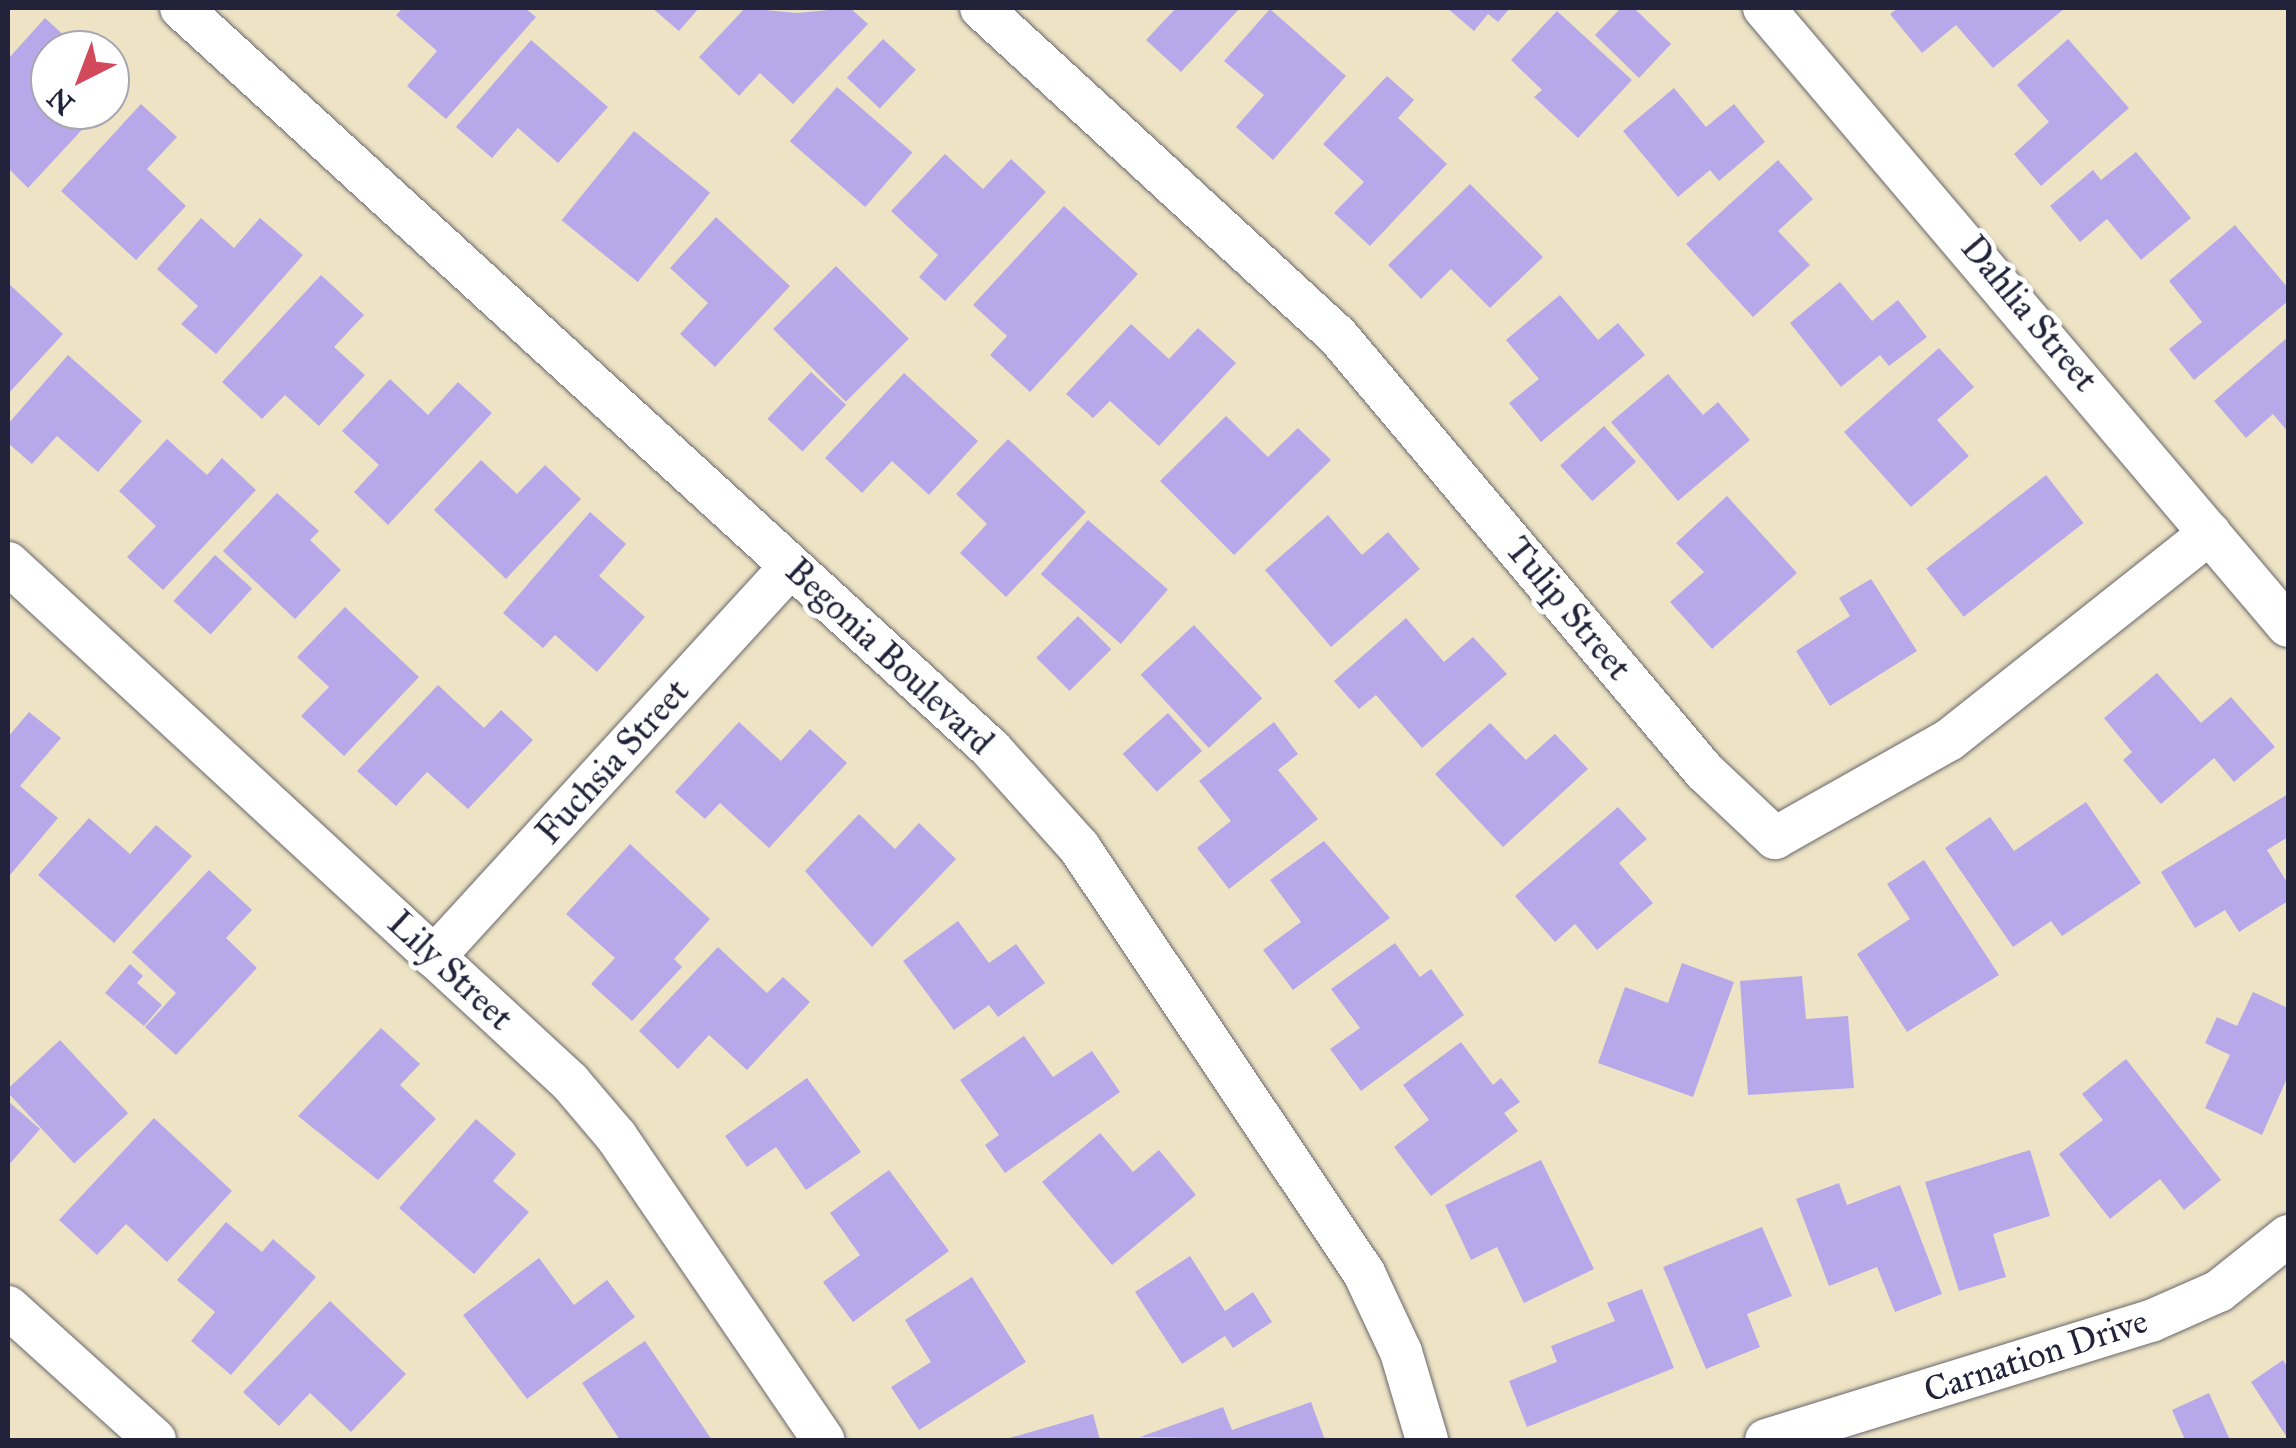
<!DOCTYPE html>
<style>
body{margin:0}
#map{position:relative;width:2296px;height:1448px;overflow:hidden;background:#eee4c5;font-family:"IM FELL Great Primer",serif}
div>[style]{position:absolute}
.building>*{inset:0;background:#b7a9e9;transform-origin:0 0}
.roads{filter:drop-shadow(0 0 2px #69666b) drop-shadow(0 0 2px #69666b)}
.street>*{height:42px;margin:-21px;padding:0 21px;transform-origin:21px;border-radius:21px;background:#fff}
span{translate:-50% -50%;white-space:nowrap;text-align:center;line-height:1.15;-webkit-text-stroke:10px #fff;paint-order:stroke}
.street-label{font-size:35px;color:#22223b}
.frame{position:absolute;inset:0;border:10px solid #22223b;pointer-events:none}
.north{position:absolute;left:30px;top:30px;width:100px;height:100px;box-sizing:border-box;background:#fff;border:2px solid #a7a7b1;border-radius:50%;rotate:222deg;font-size:28px;font-weight:700;line-height:40px;text-align:center;color:#22223b}
.north::after{content:'';display:block;margin:auto;width:35px;height:45px;background:#d1495b;clip-path:polygon(50% 0,100% 100%,50% 72%,0 100%)}
</style>
<div id="map">
<div class="building">
<div style="clip-path:polygon(403px 8px,525px 8px,536px 17px,446px 119px,407px 86px,437px 51px,396px 15px)"></div>
<div style="clip-path:polygon(652px 8px,699px 8px,679px 31px)"></div>
<div style="clip-path:polygon(745px 8px,797px 13px,850px 8px,868px 24px,793px 104px,760px 73px,739px 96px,699px 57px)"></div>
<div style="clip-path:polygon(1176px 8px,1240px 8px,1181px 72px,1146px 40px)"></div>
<div style="clip-path:polygon(1447px 8px,1510px 8px,1498px 22px,1488px 14px,1474px 31px)"></div>
<div style="clip-path:polygon(1621px 8px,1634px 8px,1671px 44px,1639px 78px,1595px 35px)"></div>
<div style="clip-path:polygon(1898px 8px,2065px 8px,1993px 68px,1956px 25px,1922px 53px,1890px 14px)"></div>
<div style="clip-path:polygon(1270px 9px,1346px 76px,1273px 160px,1236px 127px,1264px 95px,1224px 61px)"></div>
<div style="clip-path:polygon(1557px 11px,1632px 80px,1578px 138px,1534px 97px,1542px 90px,1511px 60px)"></div>
<div style="clip-path:polygon(45px 18px,80px 50px,50px 50px,50px 110px,80px 110px,91px 120px,28px 188px,8px 168px,8px 59px)"></div>
<div style="left:883px;top:39px;width:45px;height:53px;rotate:43deg"></div>
<div style="clip-path:polygon(2068px 39px,2129px 108px,2041px 186px,2014px 154px,2049px 122px,2017px 85px)"></div>
<div style="clip-path:polygon(531px 40px,608px 107px,558px 163px,518px 128px,492px 158px,456px 127px)"></div>
<div style="clip-path:polygon(1387px 76px,1414px 100px,1398px 118px,1447px 164px,1370px 246px,1334px 213px,1364px 182px,1323px 144px)"></div>
<div style="left:837px;top:87px;width:100px;height:72px;rotate:41deg"></div>
<div style="clip-path:polygon(1674px 88px,1706px 127px,1734px 104px,1765px 142px,1719px 181px,1710px 170px,1678px 197px,1623px 131px)"></div>
<div style="clip-path:polygon(141px 104px,177px 137px,147px 169px,186px 206px,136px 260px,61px 191px)"></div>
<div style="left:634px;top:131px;width:98px;height:115px;rotate:39deg"></div>
<div style="clip-path:polygon(2136px 152px,2191px 218px,2141px 260px,2107px 219px,2080px 242px,2050px 206px,2093px 170px,2101px 180px)"></div>
<div style="clip-path:polygon(945px 154px,983px 189px,1011px 159px,1046px 192px,945px 301px,919px 277px,938px 255px,891px 211px)"></div>
<div style="clip-path:polygon(1778px 160px,1813px 199px,1778px 231px,1810px 265px,1753px 317px,1686px 244px)"></div>
<div style="clip-path:polygon(1470px 184px,1543px 257px,1490px 308px,1451px 269px,1421px 299px,1388px 265px)"></div>
<div style="clip-path:polygon(1064px 206px,1138px 274px,1030px 392px,990px 355px,1007px 336px,973px 305px)"></div>
<div style="clip-path:polygon(716px 217px,790px 286px,715px 367px,680px 334px,708px 303px,670px 268px)"></div>
<div style="clip-path:polygon(201px 218px,234px 248px,260px 218px,303px 255px,216px 354px,181px 324px,198px 306px,157px 269px)"></div>
<div style="clip-path:polygon(2235px 225px,2288px 288px,2288px 301px,2194px 380px,2169px 349px,2202px 322px,2169px 281px)"></div>
<div style="left:836px;top:266px;width:103px;height:89px;rotate:45deg"></div>
<div style="clip-path:polygon(321px 275px,364px 315px,334px 347px,365px 375px,319px 426px,285px 395px,262px 419px,222px 382px)"></div>
<div style="clip-path:polygon(1840px 282px,1872px 321px,1898px 300px,1927px 337px,1889px 366px,1880px 355px,1841px 387px,1790px 323px)"></div>
<div style="clip-path:polygon(8px 283px,63px 334px,8px 394px)"></div>
<div style="clip-path:polygon(1560px 295px,1598px 340px,1618px 323px,1645px 355px,1541px 442px,1509px 403px,1539px 379px,1506px 340px)"></div>
<div style="clip-path:polygon(1131px 324px,1169px 359px,1198px 328px,1236px 363px,1159px 446px,1110px 401px,1093px 418px,1066px 394px)"></div>
<div style="clip-path:polygon(2288px 337px,2288px 432px,2273px 414px,2246px 438px,2214px 401px)"></div>
<div style="clip-path:polygon(1939px 348px,1974px 387px,1937px 420px,1969px 456px,1911px 507px,1844px 432px)"></div>
<div style="clip-path:polygon(68px 355px,142px 421px,98px 472px,57px 436px,32px 464px,8px 443px,8px 424px)"></div>
<div style="left:811px;top:372px;width:48px;height:64px;rotate:43deg"></div>
<div style="clip-path:polygon(904px 373px,978px 441px,929px 495px,892px 461px,862px 493px,825px 458px)"></div>
<div style="clip-path:polygon(1668px 374px,1703px 415px,1718px 402px,1750px 440px,1678px 501px,1611px 422px)"></div>
<div style="clip-path:polygon(390px 379px,428px 415px,458px 382px,492px 413px,388px 525px,354px 492px,379px 465px,342px 431px)"></div>
<div style="clip-path:polygon(1226px 416px,1268px 457px,1298px 428px,1331px 460px,1234px 555px,1160px 481px)"></div>
<div style="left:1604px;top:426px;width:48px;height:59px;rotate:48deg"></div>
<div style="clip-path:polygon(167px 439px,207px 475px,222px 458px,256px 490px,163px 590px,127px 557px,156px 526px,119px 491px)"></div>
<div style="clip-path:polygon(1008px 439px,1086px 512px,1006px 597px,960px 553px,987px 524px,956px 494px)"></div>
<div style="clip-path:polygon(481px 460px,517px 494px,545px 465px,581px 499px,506px 579px,434px 510px)"></div>
<div style="left:2046px;top:475px;width:61px;height:152px;rotate:52deg"></div>
<div style="clip-path:polygon(277px 493px,319px 531px,310px 540px,341px 570px,295px 619px,223px 551px)"></div>
<div style="clip-path:polygon(1727px 496px,1797px 573px,1712px 649px,1670px 602px,1704px 572px,1676px 543px)"></div>
<div style="clip-path:polygon(590px 512px,626px 544px,599px 576px,645px 617px,597px 672px,555px 635px,543px 648px,503px 613px)"></div>
<div style="clip-path:polygon(1328px 515px,1362px 555px,1388px 532px,1420px 569px,1331px 647px,1265px 570px)"></div>
<div style="left:1088px;top:520px;width:106px;height:72px;rotate:41deg"></div>
<div style="left:215px;top:555px;width:50px;height:62px;rotate:42deg"></div>
<div style="clip-path:polygon(1871px 579px,1917px 651px,1830px 706px,1796px 651px,1850px 616px,1839px 598px)"></div>
<div style="clip-path:polygon(345px 607px,419px 677px,344px 756px,301px 716px,329px 687px,297px 657px)"></div>
<div style="left:1078px;top:616px;width:47px;height:59px;rotate:45deg"></div>
<div style="clip-path:polygon(1406px 618px,1444px 662px,1473px 637px,1507px 674px,1422px 748px,1376px 695px,1359px 709px,1334px 681px)"></div>
<div style="left:1194px;top:625px;width:100px;height:73px;rotate:47deg"></div>
<div style="clip-path:polygon(2157px 673px,2201px 723px,2231px 697px,2275px 747px,2234px 782px,2214px 758px,2161px 804px,2123px 760px,2132px 752px,2104px 718px)"></div>
<div style="clip-path:polygon(438px 685px,484px 728px,501px 710px,533px 740px,468px 809px,427px 772px,396px 806px,357px 771px)"></div>
<div style="clip-path:polygon(29px 712px,61px 738px,20px 786px,58px 818px,10px 875px,8px 737px)"></div>
<div style="left:1168px;top:713px;width:51px;height:61px;rotate:48deg"></div>
<div style="clip-path:polygon(739px 722px,781px 761px,810px 729px,847px 763px,769px 848px,720px 803px,705px 819px,675px 792px)"></div>
<div style="clip-path:polygon(1274px 722px,1298px 754px,1278px 770px,1318px 819px,1229px 889px,1197px 848px,1231px 821px,1199px 781px)"></div>
<div style="clip-path:polygon(1490px 723px,1526px 760px,1555px 734px,1588px 769px,1503px 847px,1435px 774px)"></div>
<div style="clip-path:polygon(2288px 794px,2288px 837px,2267px 850px,2288px 884px,2288px 901px,2239px 932px,2225px 910px,2195px 928px,2161px 872px)"></div>
<div style="clip-path:polygon(2086px 802px,2141px 883px,2062px 936px,2051px 921px,2013px 947px,1945px 848px,1990px 817px,2014px 851px)"></div>
<div style="clip-path:polygon(1618px 807px,1647px 839px,1619px 863px,1653px 903px,1597px 950px,1575px 924px,1555px 942px,1515px 896px)"></div>
<div style="clip-path:polygon(859px 814px,895px 849px,919px 823px,956px 859px,872px 947px,805px 871px)"></div>
<div style="clip-path:polygon(89px 818px,130px 854px,156px 825px,192px 856px,114px 943px,38px 875px)"></div>
<div style="clip-path:polygon(1324px 841px,1390px 918px,1293px 990px,1263px 950px,1301px 922px,1270px 880px)"></div>
<div style="clip-path:polygon(630px 844px,710px 919px,674px 959px,682px 967px,632px 1021px,591px 984px,615px 958px,566px 914px)"></div>
<div style="clip-path:polygon(1924px 860px,1999px 975px,1907px 1032px,1857px 954px,1910px 919px,1887px 884px)"></div>
<div style="clip-path:polygon(209px 870px,252px 910px,226px 938px,257px 968px,176px 1055px,145px 1027px,176px 993px,132px 952px)"></div>
<div style="clip-path:polygon(958px 921px,989px 963px,1016px 944px,1045px 983px,998px 1017px,989px 1005px,954px 1030px,903px 961px)"></div>
<div style="clip-path:polygon(1395px 943px,1420px 977px,1431px 969px,1464px 1015px,1361px 1091px,1330px 1049px,1360px 1028px,1331px 989px)"></div>
<div style="clip-path:polygon(718px 947px,767px 993px,783px 977px,810px 1002px,747px 1070px,709px 1035px,678px 1069px,639px 1031px)"></div>
<div style="clip-path:polygon(1682px 963px,1734px 982px,1693px 1097px,1598px 1063px,1625px 987px,1668px 1003px)"></div>
<div style="clip-path:polygon(130px 964px,143px 976px,137px 983px,162px 1005px,144px 1026px,105px 993px)"></div>
<div style="clip-path:polygon(1802px 976px,1806px 1019px,1848px 1016px,1854px 1088px,1748px 1095px,1740px 981px)"></div>
<div style="clip-path:polygon(2253px 992px,2288px 1008px,2288px 1076px,2262px 1135px,2205px 1108px,2230px 1055px,2205px 1043px,2217px 1017px,2237px 1026px)"></div>
<div style="clip-path:polygon(381px 1028px,420px 1064px,400px 1085px,436px 1119px,378px 1180px,298px 1116px)"></div>
<div style="clip-path:polygon(1024px 1036px,1053px 1077px,1092px 1051px,1120px 1092px,1005px 1173px,985px 1145px,999px 1135px,960px 1080px)"></div>
<div style="left:60px;top:1040px;width:100px;height:74px;rotate:47deg"></div>
<div style="clip-path:polygon(1461px 1042px,1493px 1085px,1501px 1078px,1520px 1102px,1504px 1113px,1518px 1131px,1431px 1196px,1394px 1147px,1429px 1120px,1403px 1085px)"></div>
<div style="clip-path:polygon(2126px 1059px,2221px 1180px,2184px 1210px,2160px 1179px,2110px 1219px,2059px 1154px,2103px 1120px,2082px 1094px)"></div>
<div style="clip-path:polygon(807px 1078px,861px 1152px,806px 1190px,776px 1147px,747px 1167px,725px 1136px)"></div>
<div style="clip-path:polygon(8px 1101px,40px 1129px,8px 1166px)"></div>
<div style="clip-path:polygon(154px 1118px,232px 1191px,167px 1262px,126px 1224px,97px 1255px,59px 1220px)"></div>
<div style="clip-path:polygon(476px 1119px,516px 1154px,493px 1181px,529px 1212px,474px 1274px,399px 1208px)"></div>
<div style="clip-path:polygon(1100px 1133px,1133px 1172px,1159px 1150px,1196px 1195px,1112px 1265px,1042px 1182px)"></div>
<div style="clip-path:polygon(2030px 1150px,2050px 1216px,1993px 1234px,2006px 1277px,1959px 1291px,1925px 1182px)"></div>
<div style="clip-path:polygon(1541px 1160px,1594px 1269px,1524px 1303px,1497px 1247px,1471px 1260px,1445px 1205px)"></div>
<div style="clip-path:polygon(889px 1170px,949px 1251px,853px 1322px,823px 1282px,860px 1255px,830px 1213px)"></div>
<div style="clip-path:polygon(1839px 1183px,1847px 1205px,1900px 1185px,1942px 1294px,1895px 1312px,1877px 1267px,1829px 1286px,1796px 1199px)"></div>
<div style="clip-path:polygon(226px 1222px,262px 1252px,273px 1239px,316px 1277px,231px 1375px,191px 1341px,215px 1312px,177px 1280px)"></div>
<div style="clip-path:polygon(1762px 1227px,1792px 1296px,1747px 1314px,1760px 1347px,1706px 1369px,1663px 1267px)"></div>
<div style="clip-path:polygon(1190px 1256px,1225px 1311px,1253px 1292px,1272px 1322px,1233px 1348px,1225px 1336px,1182px 1364px,1135px 1292px)"></div>
<div style="clip-path:polygon(539px 1258px,574px 1305px,607px 1280px,635px 1317px,527px 1399px,463px 1315px)"></div>
<div style="clip-path:polygon(972px 1277px,1026px 1362px,919px 1430px,891px 1387px,931px 1362px,905px 1320px)"></div>
<div style="clip-path:polygon(1642px 1289px,1674px 1368px,1527px 1427px,1509px 1381px,1557px 1362px,1551px 1346px,1615px 1321px,1607px 1303px)"></div>
<div style="clip-path:polygon(330px 1301px,406px 1374px,351px 1432px,310px 1393px,279px 1426px,243px 1392px)"></div>
<div style="clip-path:polygon(645px 1341px,712px 1440px,620px 1440px,582px 1383px)"></div>
<div style="clip-path:polygon(2283px 1360px,2288px 1368px,2288px 1439px,2251px 1382px)"></div>
<div style="clip-path:polygon(2209px 1393px,2230px 1440px,2185px 1440px,2172px 1410px)"></div>
<div style="clip-path:polygon(1311px 1402px,1325px 1440px,1140px 1437px,1223px 1407px,1232px 1430px)"></div>
<div style="clip-path:polygon(1093px 1414px,1100px 1440px,1006px 1440px,1006px 1439px)"></div>
</div>
<div class="roads">
<div class="street">
<div style="left:181px;top:8px;width:1098px;rotate:42.45deg"></div>
<div style="left:991px;top:749px;width:132px;rotate:48.1deg"></div>
<div style="left:1079px;top:847px;width:513px;rotate:56.22deg"></div>
<div style="left:1364px;top:1273px;width:87px;rotate:64.9deg"></div>
<div style="left:1401px;top:1352px;width:92px;rotate:73.5deg"></div>
<div style="left:981px;top:8px;width:482px;rotate:42.6deg"></div>
<div style="left:1336px;top:334px;width:571px;rotate:49.9deg"></div>
<div style="left:1704px;top:771px;width:98px;rotate:43.3deg"></div>
<div style="left:1775px;top:838px;width:200px;rotate:-29.4deg"></div>
<div style="left:1949px;top:740px;width:333px;rotate:-38.4deg"></div>
<div style="left:1764px;top:8px;width:810px;rotate:49.71deg"></div>
<div style="left:8px;top:563px;width:765px;rotate:42.72deg"></div>
<div style="left:570px;top:1082px;width:71px;rotate:49.6deg"></div>
<div style="left:616px;top:1136px;width:368px;rotate:55.7deg"></div>
<div style="left:434px;top:957px;width:529px;rotate:-47.6deg"></div>
<div style="left:8px;top:1307px;width:198px;rotate:42.1deg"></div>
<div style="left:1766px;top:1440px;width:403px;rotate:-17.2deg"></div>
<div style="left:2151px;top:1321px;width:74px;rotate:-23.8deg"></div>
<div style="left:2219px;top:1291px;width:88px;rotate:-38.6deg"></div>
</div>
</div>
<div class="street-label">
<span style="left:2029px;top:314px;rotate:50deg">Dahlia Street</span>
<span style="left:1568px;top:609px;rotate:50deg">Tulip Street</span>
<span style="left:889px;top:657px;rotate:43deg">Begonia Boulevard</span>
<span style="left:613px;top:762px;rotate:-48deg">Fuchsia Street</span>
<span style="left:450px;top:971px;rotate:43deg">Lily Street</span>
<span style="left:2036px;top:1356px;rotate:-18deg">Carnation Drive</span>
</div>
<div class="frame"></div>
<div class="north">N</div>
</div>
